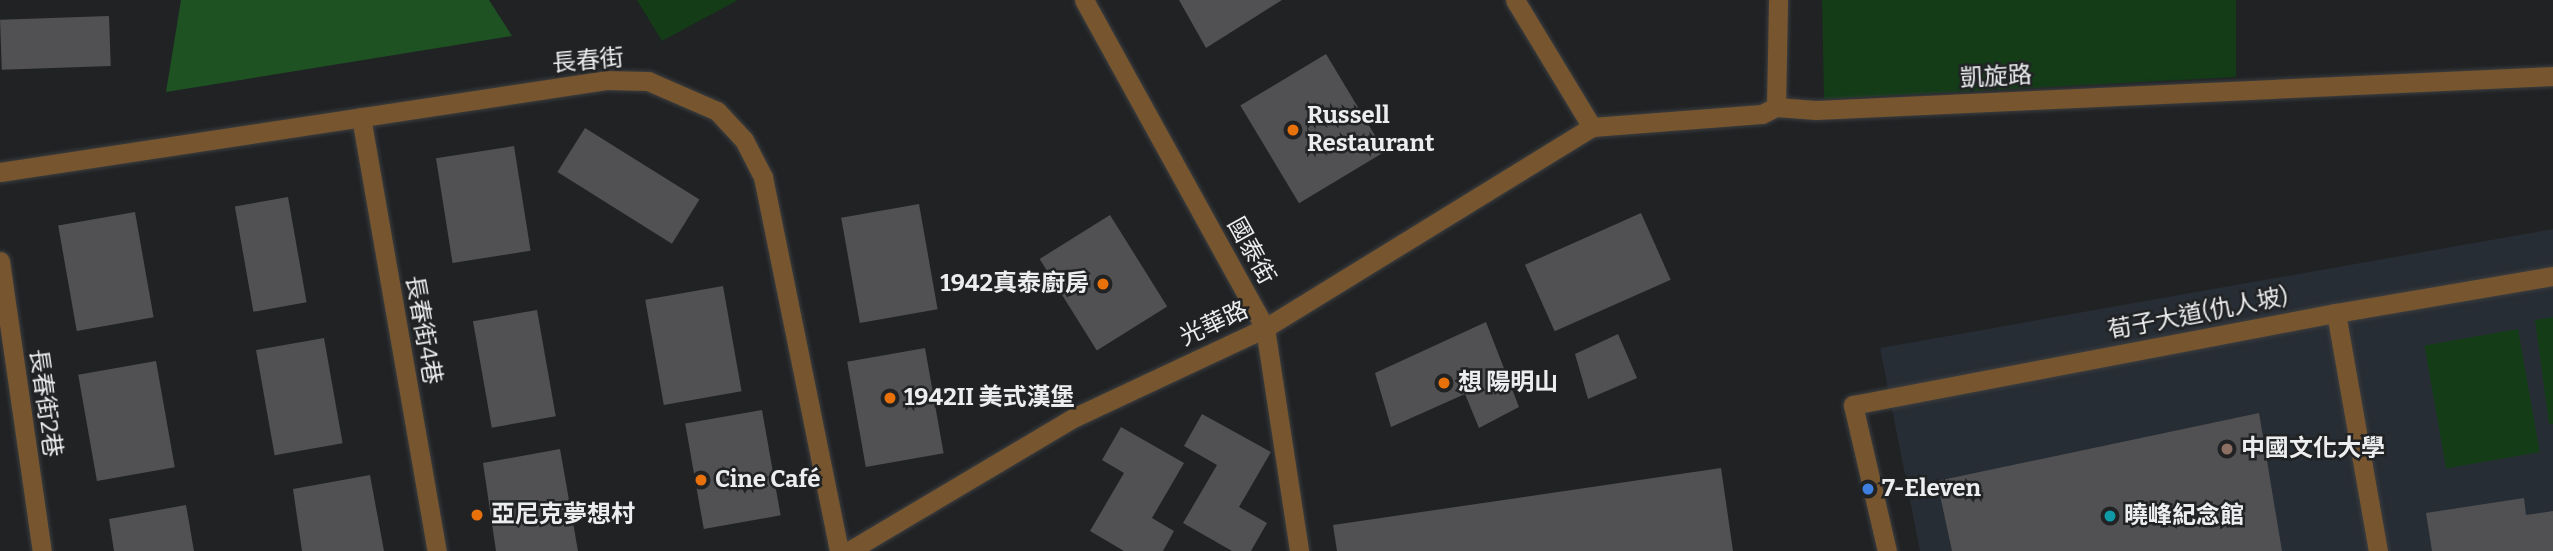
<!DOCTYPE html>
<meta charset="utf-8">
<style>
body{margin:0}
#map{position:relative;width:2553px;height:551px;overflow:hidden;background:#202224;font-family:Bitter,"Noto Sans TC",serif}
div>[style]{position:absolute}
.built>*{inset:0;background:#272d34}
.green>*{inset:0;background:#133c17;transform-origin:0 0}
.forest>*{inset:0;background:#1e5223}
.building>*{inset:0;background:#515154;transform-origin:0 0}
.roads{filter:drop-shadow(0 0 2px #3c3e40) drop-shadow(0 0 2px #3c3e40)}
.service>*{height:19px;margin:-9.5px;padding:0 9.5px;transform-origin:9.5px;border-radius:9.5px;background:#76552f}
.pedestrian>*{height:19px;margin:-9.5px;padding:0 9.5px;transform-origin:9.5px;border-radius:9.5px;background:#76552f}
.minor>*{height:19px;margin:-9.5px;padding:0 9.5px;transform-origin:9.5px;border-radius:9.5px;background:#76552f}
.dots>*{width:19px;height:19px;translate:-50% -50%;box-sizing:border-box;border:4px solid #202224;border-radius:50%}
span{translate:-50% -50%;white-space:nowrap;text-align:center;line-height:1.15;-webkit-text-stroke:5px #202224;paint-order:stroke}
.street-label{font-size:24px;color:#ebedee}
.poi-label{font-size:24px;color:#ebedee;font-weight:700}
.left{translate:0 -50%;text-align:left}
.right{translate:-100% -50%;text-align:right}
</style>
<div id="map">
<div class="built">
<div style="clip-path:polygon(2553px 229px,2553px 551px,1920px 551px,1880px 348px)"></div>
</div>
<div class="green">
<div style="clip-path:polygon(637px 0,738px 0,662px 41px)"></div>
<div style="clip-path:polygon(1822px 0,2236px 0,2236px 77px,1824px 99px)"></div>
<div style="clip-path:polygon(2553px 317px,2553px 424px,2549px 424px,2535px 320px)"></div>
<div style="left:2518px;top:329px;width:125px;height:95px;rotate:80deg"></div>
</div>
<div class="forest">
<div style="clip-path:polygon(181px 0,489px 0,512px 36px,166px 92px)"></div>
</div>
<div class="building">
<div style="clip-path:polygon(1179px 0,1282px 0,1206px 48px)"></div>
<div style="left:109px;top:16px;width:50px;height:109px;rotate:88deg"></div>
<div style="left:1326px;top:54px;width:114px;height:100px;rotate:59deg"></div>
<div style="left:585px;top:128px;width:135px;height:52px;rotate:32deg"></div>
<div style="left:514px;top:146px;width:106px;height:79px;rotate:81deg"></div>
<div style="left:288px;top:197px;width:107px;height:54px;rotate:80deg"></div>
<div style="left:919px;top:204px;width:107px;height:79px;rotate:80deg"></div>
<div style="left:135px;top:212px;width:107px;height:78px;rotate:80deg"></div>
<div style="left:1641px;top:213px;width:73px;height:127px;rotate:66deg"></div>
<div style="left:1110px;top:215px;width:108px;height:83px;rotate:58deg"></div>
<div style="left:723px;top:286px;width:107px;height:79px;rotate:80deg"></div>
<div style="left:537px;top:310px;width:108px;height:65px;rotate:80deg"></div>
<div style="clip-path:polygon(1486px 322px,1519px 407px,1479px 428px,1465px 394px,1391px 427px,1375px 373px)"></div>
<div style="clip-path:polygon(1618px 334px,1637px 378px,1588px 399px,1575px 354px)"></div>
<div style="left:324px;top:338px;width:107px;height:69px;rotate:80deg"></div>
<div style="left:925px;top:348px;width:107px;height:79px;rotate:80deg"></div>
<div style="left:156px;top:361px;width:108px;height:79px;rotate:80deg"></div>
<div style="left:762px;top:410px;width:107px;height:78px;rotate:80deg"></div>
<div style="clip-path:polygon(2259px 413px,2282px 551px,1952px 551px,1937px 481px)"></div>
<div style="clip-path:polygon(1202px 414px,1271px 452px,1239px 507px,1267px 523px,1251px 551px,1232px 551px,1183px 523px,1217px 465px,1184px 446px)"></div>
<div style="clip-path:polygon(1121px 427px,1184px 463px,1152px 518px,1174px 531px,1163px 551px,1124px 551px,1090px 531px,1124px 473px,1102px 460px)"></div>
<div style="clip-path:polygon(560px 449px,578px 551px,496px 551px,483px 463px)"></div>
<div style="clip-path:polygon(1721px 468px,1733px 551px,1337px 551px,1333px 525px)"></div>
<div style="clip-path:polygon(370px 475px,384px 551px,302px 551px,293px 489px)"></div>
<div style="clip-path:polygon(2524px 498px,2526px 515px,2553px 511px,2553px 551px,2432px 551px,2426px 513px)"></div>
<div style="clip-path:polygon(186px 505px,194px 551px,114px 551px,109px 519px)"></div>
</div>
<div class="roads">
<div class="service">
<div style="left:1776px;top:107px;width:40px;rotate:4.3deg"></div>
<div style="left:1816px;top:110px;width:738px;rotate:-2.64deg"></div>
<div style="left:361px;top:117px;width:441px;rotate:80.1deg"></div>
<div style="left:0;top:172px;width:613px;rotate:-8.63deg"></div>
<div style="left:606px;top:80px;width:42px;rotate:1.4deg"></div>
<div style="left:648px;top:81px;width:75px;rotate:23.5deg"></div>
<div style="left:717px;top:111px;width:40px;rotate:47deg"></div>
<div style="left:744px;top:140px;width:42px;rotate:62.8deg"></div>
<div style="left:763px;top:177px;width:382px;rotate:78.5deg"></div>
<div style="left:0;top:261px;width:293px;rotate:81.8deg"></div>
<div style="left:2336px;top:313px;width:242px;rotate:80deg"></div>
</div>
<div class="pedestrian">
<div style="left:1853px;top:405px;width:492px;rotate:-10.8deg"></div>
<div style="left:2336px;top:313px;width:220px;rotate:-9.7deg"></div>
</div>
<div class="minor">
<div style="left:1084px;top:0;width:375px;rotate:61.1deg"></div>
<div style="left:1265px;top:328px;width:226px;rotate:81.3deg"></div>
<div style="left:1515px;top:0;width:149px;rotate:58.8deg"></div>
<div style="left:1853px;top:405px;width:150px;rotate:76.9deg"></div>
<div style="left:849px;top:551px;width:263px;rotate:-30.7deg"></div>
<div style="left:1075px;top:417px;width:210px;rotate:-25.1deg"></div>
<div style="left:1265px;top:328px;width:384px;rotate:-31.6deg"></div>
<div style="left:1592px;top:127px;width:170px;rotate:-4.4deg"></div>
<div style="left:1762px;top:114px;width:16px;rotate:-27deg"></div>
<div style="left:1776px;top:107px;width:107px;rotate:-88.9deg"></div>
</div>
</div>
<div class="dots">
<div style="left:1293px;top:130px;background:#e8710a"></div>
<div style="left:1103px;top:284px;background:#e8710a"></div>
<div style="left:1444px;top:383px;background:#e8710a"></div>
<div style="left:890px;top:398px;background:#e8710a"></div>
<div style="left:2227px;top:449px;background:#8d6e63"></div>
<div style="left:701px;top:480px;background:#e8710a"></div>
<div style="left:1868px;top:489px;background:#3f7fe0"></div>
<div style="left:477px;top:515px;background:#e8710a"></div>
<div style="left:2110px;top:516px;background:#0f9aa8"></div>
</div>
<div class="street-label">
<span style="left:588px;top:61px;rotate:-5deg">長春街</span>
<span style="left:1996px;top:77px;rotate:-3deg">凱旋路</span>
<span style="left:1251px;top:251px;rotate:61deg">國泰街</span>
<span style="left:2198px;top:314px;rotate:-11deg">荀子大道(仇人坡)</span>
<span style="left:1214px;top:324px;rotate:-25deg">光華路</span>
<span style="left:423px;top:330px;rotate:80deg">長春街4巷</span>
<span style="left:45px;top:403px;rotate:82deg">長春街2巷</span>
</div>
<div class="poi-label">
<span class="left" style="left:1307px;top:130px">Russell<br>Restaurant</span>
<span class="right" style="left:1089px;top:284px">1942真泰廚房</span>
<span class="left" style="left:1458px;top:383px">想 陽明山</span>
<span class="left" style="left:904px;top:398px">1942II 美式漢堡</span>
<span class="left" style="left:2241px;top:449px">中國文化大學</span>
<span class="left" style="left:715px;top:480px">Cine Café</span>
<span class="left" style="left:1882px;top:489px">7-Eleven</span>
<span class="left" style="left:491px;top:515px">亞尼克夢想村</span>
<span class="left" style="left:2124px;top:516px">曉峰紀念館</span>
</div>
</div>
